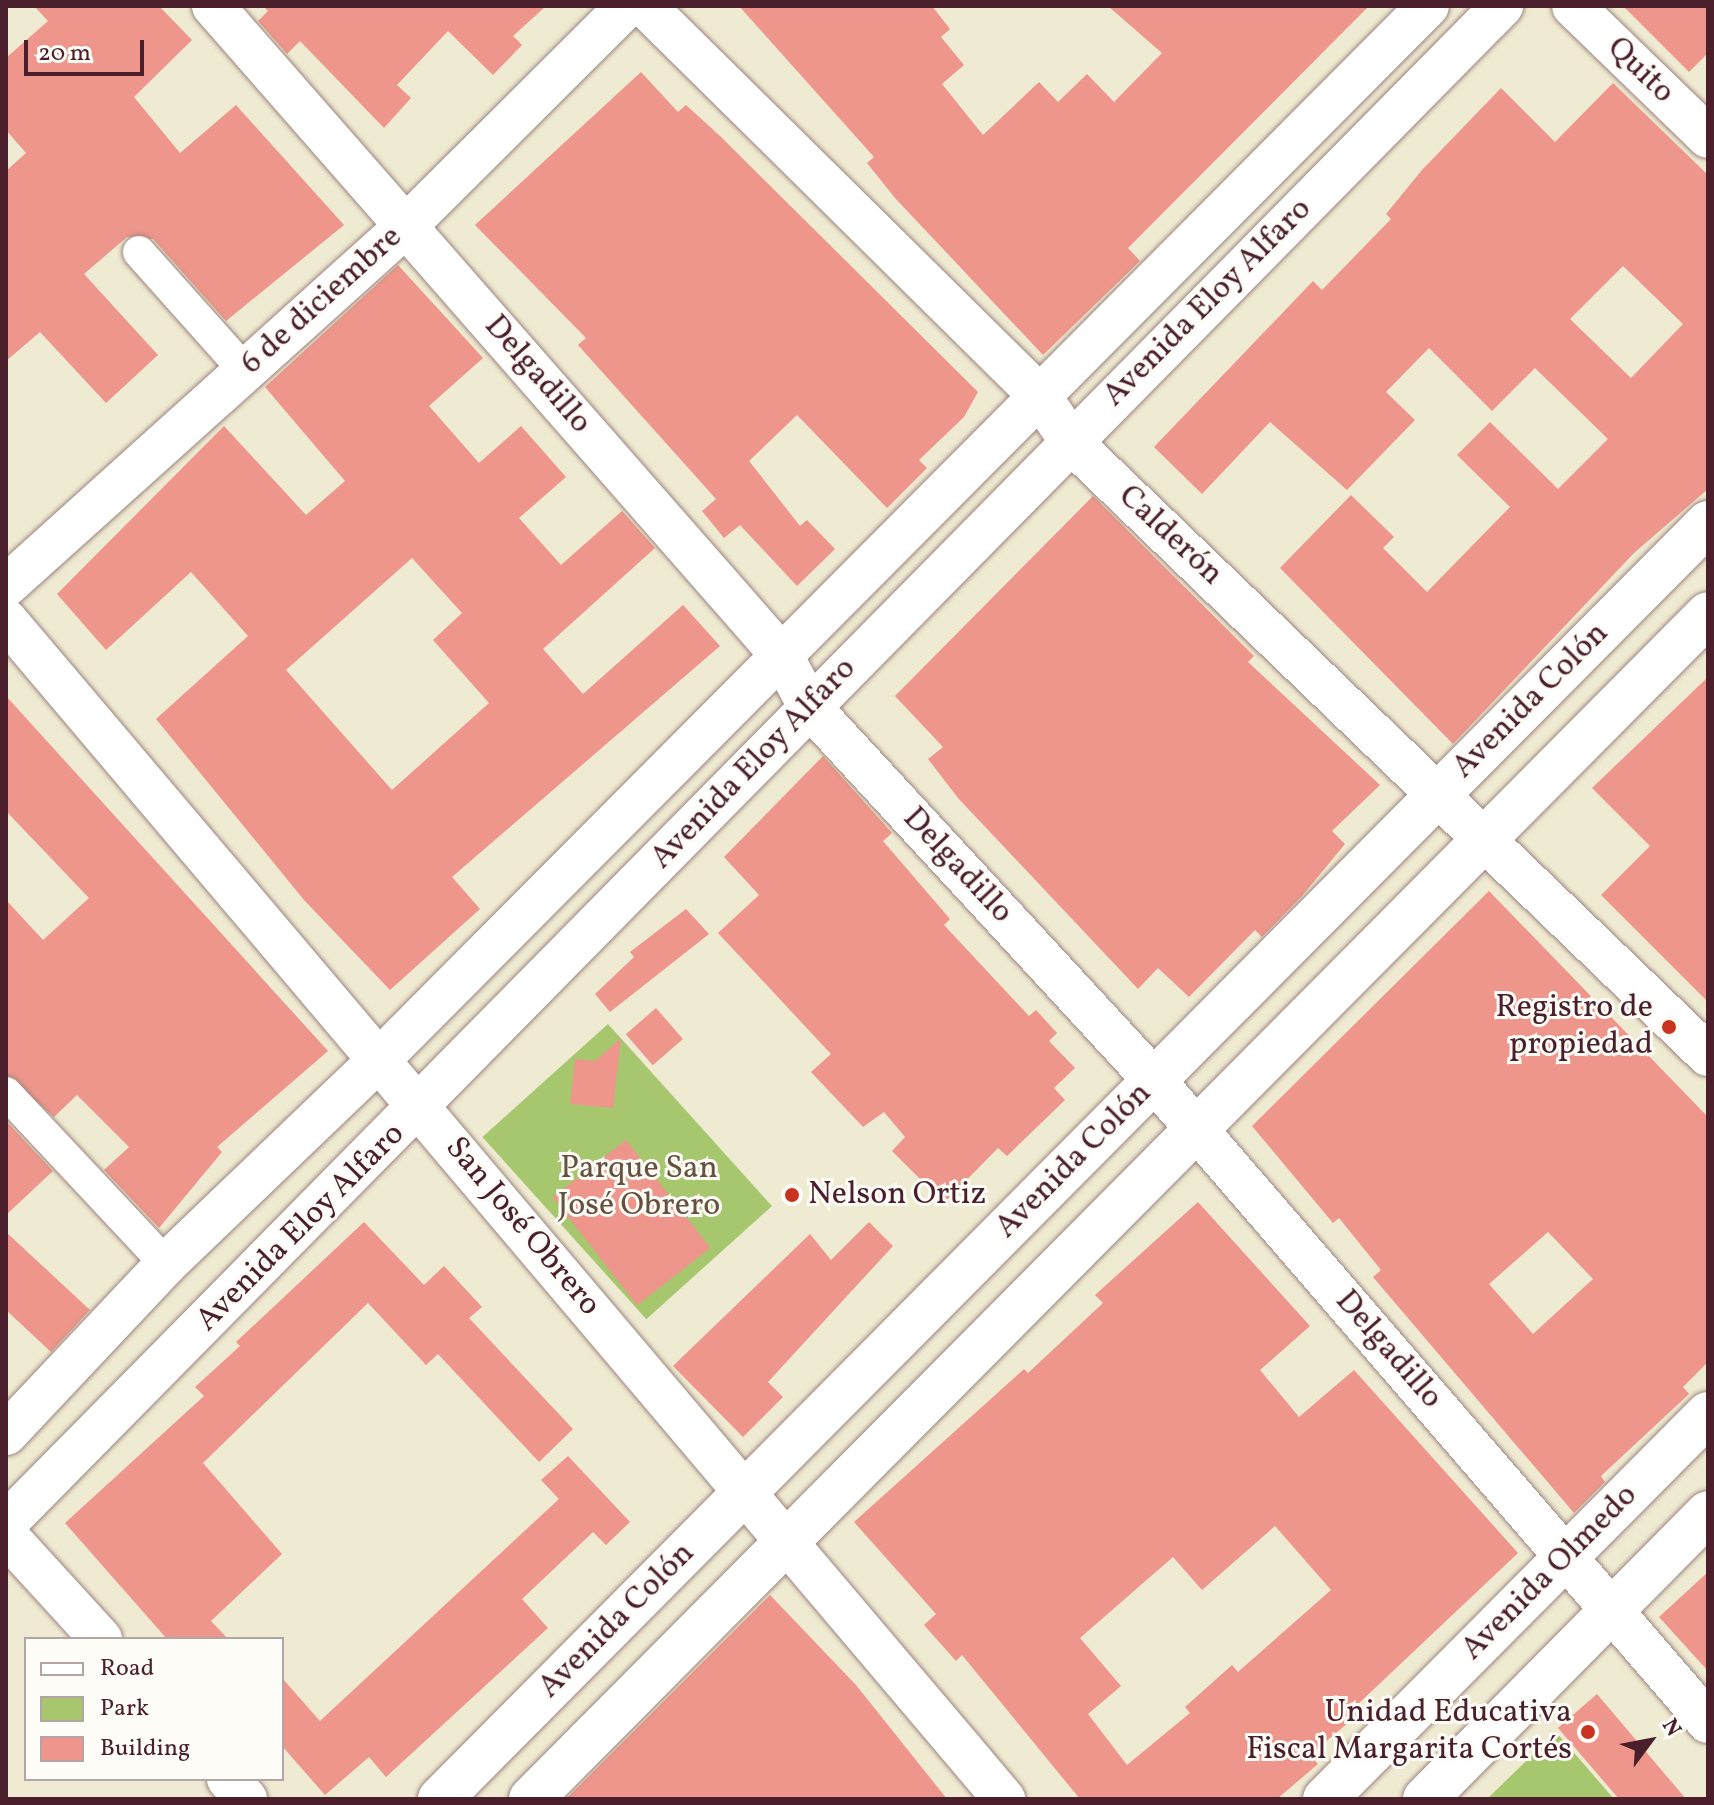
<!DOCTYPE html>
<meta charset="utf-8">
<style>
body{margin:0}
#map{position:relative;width:1714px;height:1805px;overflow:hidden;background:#efead2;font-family:Vollkorn,serif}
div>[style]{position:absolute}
.green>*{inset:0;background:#a7c76f;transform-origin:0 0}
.building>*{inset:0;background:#ee968b;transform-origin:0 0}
.roads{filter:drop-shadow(0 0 2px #9c847e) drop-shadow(0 0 2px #9c847e)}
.pedestrian>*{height:32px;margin:-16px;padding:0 16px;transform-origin:16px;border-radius:16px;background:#fff}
.minor>*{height:42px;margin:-21px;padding:0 21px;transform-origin:21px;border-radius:21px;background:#fff}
.tertiary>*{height:44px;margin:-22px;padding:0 22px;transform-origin:22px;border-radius:22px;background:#fff}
.dots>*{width:22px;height:22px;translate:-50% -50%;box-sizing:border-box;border:4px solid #fdfcf7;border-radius:50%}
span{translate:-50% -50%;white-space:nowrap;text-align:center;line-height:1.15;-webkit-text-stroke:6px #fdfcf7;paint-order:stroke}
.street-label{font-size:32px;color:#4a1f2b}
.poi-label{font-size:32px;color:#4a1f2b}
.right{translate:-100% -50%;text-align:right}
.left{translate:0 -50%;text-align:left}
.park-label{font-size:32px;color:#66513f}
.frame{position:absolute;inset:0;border:8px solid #4a1f2b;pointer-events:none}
.legend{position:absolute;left:24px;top:1637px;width:260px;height:144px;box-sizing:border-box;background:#fdfcf7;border:2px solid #b5a4a5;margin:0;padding:10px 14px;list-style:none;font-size:24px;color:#4a1f2b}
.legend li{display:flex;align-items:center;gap:16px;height:40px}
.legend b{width:40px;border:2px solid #b5a4a5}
.north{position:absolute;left:1610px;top:1701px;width:80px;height:80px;-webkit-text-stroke:6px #fdfcf7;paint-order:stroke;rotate:58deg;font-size:22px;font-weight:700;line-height:32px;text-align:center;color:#4a1f2b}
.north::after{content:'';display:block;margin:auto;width:28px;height:36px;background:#4a1f2b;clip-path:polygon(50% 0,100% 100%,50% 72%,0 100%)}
.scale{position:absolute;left:24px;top:40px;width:120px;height:36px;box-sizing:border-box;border:4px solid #4a1f2b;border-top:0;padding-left:10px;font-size:24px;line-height:28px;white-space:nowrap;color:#4a1f2b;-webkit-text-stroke:6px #fdfcf7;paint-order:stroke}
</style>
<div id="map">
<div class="green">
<div style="left:608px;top:1024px;width:245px;height:169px;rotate:48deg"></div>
<div style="clip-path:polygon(1556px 1732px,1614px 1799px,1487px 1799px)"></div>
</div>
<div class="building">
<div style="clip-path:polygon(34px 6px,159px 6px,192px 40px,134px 97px,180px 153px,236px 105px,344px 225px,226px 321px,153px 239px,127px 237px,84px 274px,158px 355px,106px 403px,40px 332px,6px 361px,6px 171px,26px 153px,6px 130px,6px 58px,48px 21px)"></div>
<div style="clip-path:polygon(263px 6px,546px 6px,513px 36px,522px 45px,493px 75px,448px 31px,397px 85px,411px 98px,384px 128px,300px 41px,287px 54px,282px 48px,258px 21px,268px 11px)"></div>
<div style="clip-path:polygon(739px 6px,932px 6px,950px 29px,941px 37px,964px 65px,942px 84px,983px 135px,1039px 82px,1058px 102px,1087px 74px,1114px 102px,1162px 53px,1108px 6px,1369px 6px,1128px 248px,1140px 261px,1043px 355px,895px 198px,867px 163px,874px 157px)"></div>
<div style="clip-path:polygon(1623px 6px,1708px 6px,1708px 53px,1689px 72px)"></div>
<div style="clip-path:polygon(641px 72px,678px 112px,686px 105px,720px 136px,978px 392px,964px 417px,919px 460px,927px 468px,887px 508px,797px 415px,749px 461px,800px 526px,807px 520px,835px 549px,797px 586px,740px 525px,724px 538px,702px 511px,716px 499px,578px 345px,586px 338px,475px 225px)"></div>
<div style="clip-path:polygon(evenodd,1613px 83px,1708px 175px,1708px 489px,1634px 553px,1453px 744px,1280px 568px,1351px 495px,1394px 537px,1383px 548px,1427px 592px,1510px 507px,1457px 455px,1490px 422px,1558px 489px,1608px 439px,1535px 368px,1492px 411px,1429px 348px,1386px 392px,1415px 420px,1347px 490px,1270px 422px,1202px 494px,1154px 447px,1313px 281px,1322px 290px,1391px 219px,1386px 214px,1422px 170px,1501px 88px,1555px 142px,1613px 83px,1623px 266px,1683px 324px,1631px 378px,1570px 319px,1623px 266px)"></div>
<div style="clip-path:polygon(evenodd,398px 265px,483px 358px,429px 406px,479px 463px,521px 426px,566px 477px,519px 518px,561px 565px,622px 511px,655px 548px,543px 649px,583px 694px,683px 605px,720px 646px,452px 877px,480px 909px,390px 990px,304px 900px,156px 719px,248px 636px,191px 572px,106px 650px,57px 594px,224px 426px,306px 515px,345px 481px,265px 387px,398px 265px,412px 558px,462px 613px,433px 640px,489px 703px,392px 790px,286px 670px,412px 558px)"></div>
<div style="clip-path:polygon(1093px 496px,1254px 656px,1248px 662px,1380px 785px,1332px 831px,1345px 844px,1302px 896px,1262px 937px,1255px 930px,1189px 997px,1158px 968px,1138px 989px,958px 798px,928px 759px,943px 747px,895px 696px)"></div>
<div style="clip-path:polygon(1708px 677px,1708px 1002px,1601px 895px,1650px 846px,1592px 788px)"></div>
<div style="clip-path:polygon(6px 696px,328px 1051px,217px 1147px,222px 1152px,159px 1228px,104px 1170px,129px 1147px,77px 1095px,54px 1117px,6px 1075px,6px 900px,43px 940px,89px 898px,6px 811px)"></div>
<div style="clip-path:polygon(823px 756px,892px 833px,883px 841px,950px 919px,944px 925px,1029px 1016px,1036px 1010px,1057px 1033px,1049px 1041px,1075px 1068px,1054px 1088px,1065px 1100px,1007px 1156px,998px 1148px,944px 1203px,892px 1151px,905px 1137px,884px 1112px,863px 1127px,811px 1072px,831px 1054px,718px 933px,759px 895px,724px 857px)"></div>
<div style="clip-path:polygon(evenodd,1489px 891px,1708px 1117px,1708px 1362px,1683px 1387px,1689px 1394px,1601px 1476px,1605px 1482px,1574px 1513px,1373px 1277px,1381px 1270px,1339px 1218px,1333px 1223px,1252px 1126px,1489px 891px,1548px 1232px,1593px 1279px,1533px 1334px,1489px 1284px,1548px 1232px)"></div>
<div style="clip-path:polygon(686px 909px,709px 934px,610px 1012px,595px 994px,634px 957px,630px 952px)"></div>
<div style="left:656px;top:1008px;width:41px;height:40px;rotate:49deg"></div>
<div style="clip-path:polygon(621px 1038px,613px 1108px,570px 1104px,575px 1059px,595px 1061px)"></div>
<div style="clip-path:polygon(6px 1121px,53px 1171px,6px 1215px)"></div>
<div style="left:626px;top:1140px;width:137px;height:93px;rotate:52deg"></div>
<div style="clip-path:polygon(evenodd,1198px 1202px,1310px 1326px,1260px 1370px,1299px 1417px,1354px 1370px,1518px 1553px,1357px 1705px,1362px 1711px,1310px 1755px,1318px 1764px,1277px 1799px,1080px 1799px,962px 1655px,956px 1661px,924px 1625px,936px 1614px,854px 1522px,1024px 1369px,1028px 1373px,1103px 1303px,1095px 1295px,1198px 1202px,1275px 1526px,1331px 1590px,1238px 1672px,1232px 1665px,1185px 1707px,1190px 1713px,1127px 1765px,1088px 1714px,1121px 1686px,1080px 1638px,1173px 1557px,1202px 1590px,1275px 1526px)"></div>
<div style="clip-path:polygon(364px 1222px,424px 1285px,444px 1266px,482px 1307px,469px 1318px,573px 1429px,539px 1462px,438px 1354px,426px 1365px,368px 1303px,203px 1463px,282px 1554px,211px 1621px,228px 1639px,167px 1639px,65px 1523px,204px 1396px,195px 1387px,240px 1346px,236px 1342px)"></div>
<div style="clip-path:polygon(869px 1222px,893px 1246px,768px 1382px,783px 1397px,743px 1437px,673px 1366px,810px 1234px,831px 1260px)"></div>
<div style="clip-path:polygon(6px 1232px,90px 1310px,51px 1352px,6px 1310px)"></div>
<div style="clip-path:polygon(568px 1456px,630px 1522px,606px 1545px,593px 1532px,522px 1599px,548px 1628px,386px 1777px,369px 1757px,325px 1795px,282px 1746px,282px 1678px,320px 1721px,559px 1499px,541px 1480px)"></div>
<div style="clip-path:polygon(1708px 1572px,1708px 1671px,1659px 1617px)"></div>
<div style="clip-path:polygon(770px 1595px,856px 1685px,947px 1799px,566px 1799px)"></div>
<div style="clip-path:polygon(1597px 1694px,1686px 1799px,1619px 1799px,1558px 1728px)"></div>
</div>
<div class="roads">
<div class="pedestrian">
<div style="left:139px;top:252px;width:158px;rotate:48.3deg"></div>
<div style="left:6px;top:1093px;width:234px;rotate:46.9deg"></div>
</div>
<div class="minor">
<div style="left:213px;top:6px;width:864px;rotate:48.8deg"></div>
<div style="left:782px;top:656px;width:57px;rotate:61.6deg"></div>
<div style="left:809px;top:706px;width:509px;rotate:47.31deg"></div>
<div style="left:1154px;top:1080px;width:848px;rotate:49.21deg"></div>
<div style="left:645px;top:6px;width:555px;rotate:44.64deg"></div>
<div style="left:1040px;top:396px;width:55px;rotate:56deg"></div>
<div style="left:1071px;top:442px;width:884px;rotate:43.9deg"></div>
<div style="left:1573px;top:6px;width:188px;rotate:44.1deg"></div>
<div style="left:6px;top:586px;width:538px;rotate:-41.99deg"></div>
<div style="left:406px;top:226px;width:312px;rotate:-44.9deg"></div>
<div style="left:6px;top:620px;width:1545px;rotate:49.75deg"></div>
<div style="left:6px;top:1434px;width:233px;rotate:-46.7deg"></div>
<div style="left:166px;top:1264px;width:295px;rotate:-43.8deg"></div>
<div style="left:379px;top:1060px;width:1487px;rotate:-45.14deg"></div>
<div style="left:6px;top:1523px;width:2131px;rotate:-45.4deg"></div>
<div style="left:6px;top:1535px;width:141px;rotate:47.6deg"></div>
<div style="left:228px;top:1779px;width:27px;rotate:48deg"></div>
</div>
<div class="tertiary">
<div style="left:440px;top:1799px;width:1799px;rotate:-45.18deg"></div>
<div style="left:531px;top:1799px;width:1670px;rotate:-45.19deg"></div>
<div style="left:1325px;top:1799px;width:543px;rotate:-45.15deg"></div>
<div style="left:1425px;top:1799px;width:402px;rotate:-45.3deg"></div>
</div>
</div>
<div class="dots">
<div style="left:1669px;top:1027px;background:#c8321e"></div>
<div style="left:792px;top:1195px;background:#c8321e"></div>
<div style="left:1588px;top:1732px;background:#c8321e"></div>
</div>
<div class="street-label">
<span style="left:1640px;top:71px;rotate:44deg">Quito</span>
<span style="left:322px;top:301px;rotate:-42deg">6 de diciembre</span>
<span style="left:1208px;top:303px;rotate:-45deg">Avenida Eloy Alfaro</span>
<span style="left:537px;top:375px;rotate:49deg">Delgadillo</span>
<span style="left:1170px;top:536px;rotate:43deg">Calderón</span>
<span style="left:1531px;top:701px;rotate:-45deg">Avenida Colón</span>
<span style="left:754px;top:764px;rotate:-46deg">Avenida Eloy Alfaro</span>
<span style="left:957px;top:866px;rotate:47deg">Delgadillo</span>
<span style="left:1074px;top:1161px;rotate:-45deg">Avenida Colón</span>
<span style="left:522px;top:1227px;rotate:50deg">San José Obrero</span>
<span style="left:301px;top:1228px;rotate:-45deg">Avenida Eloy Alfaro</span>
<span style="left:1388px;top:1350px;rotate:49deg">Delgadillo</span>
<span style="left:1550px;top:1573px;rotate:-45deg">Avenida Olmedo</span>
<span style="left:617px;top:1621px;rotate:-45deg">Avenida Colón</span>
</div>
<div class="poi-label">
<span class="right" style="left:1653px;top:1027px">Registro de<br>propiedad</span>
<span class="left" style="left:808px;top:1195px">Nelson Ortiz</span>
<span class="right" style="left:1572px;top:1732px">Unidad Educativa<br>Fiscal Margarita Cortés</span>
</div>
<div class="park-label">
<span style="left:639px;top:1188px">Parque San<br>José Obrero</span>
</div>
<div class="frame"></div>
<ul class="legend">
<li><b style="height:10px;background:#fff"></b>Road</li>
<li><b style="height:22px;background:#a7c76f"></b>Park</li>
<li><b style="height:22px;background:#ee968b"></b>Building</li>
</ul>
<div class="north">N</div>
<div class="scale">20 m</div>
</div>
